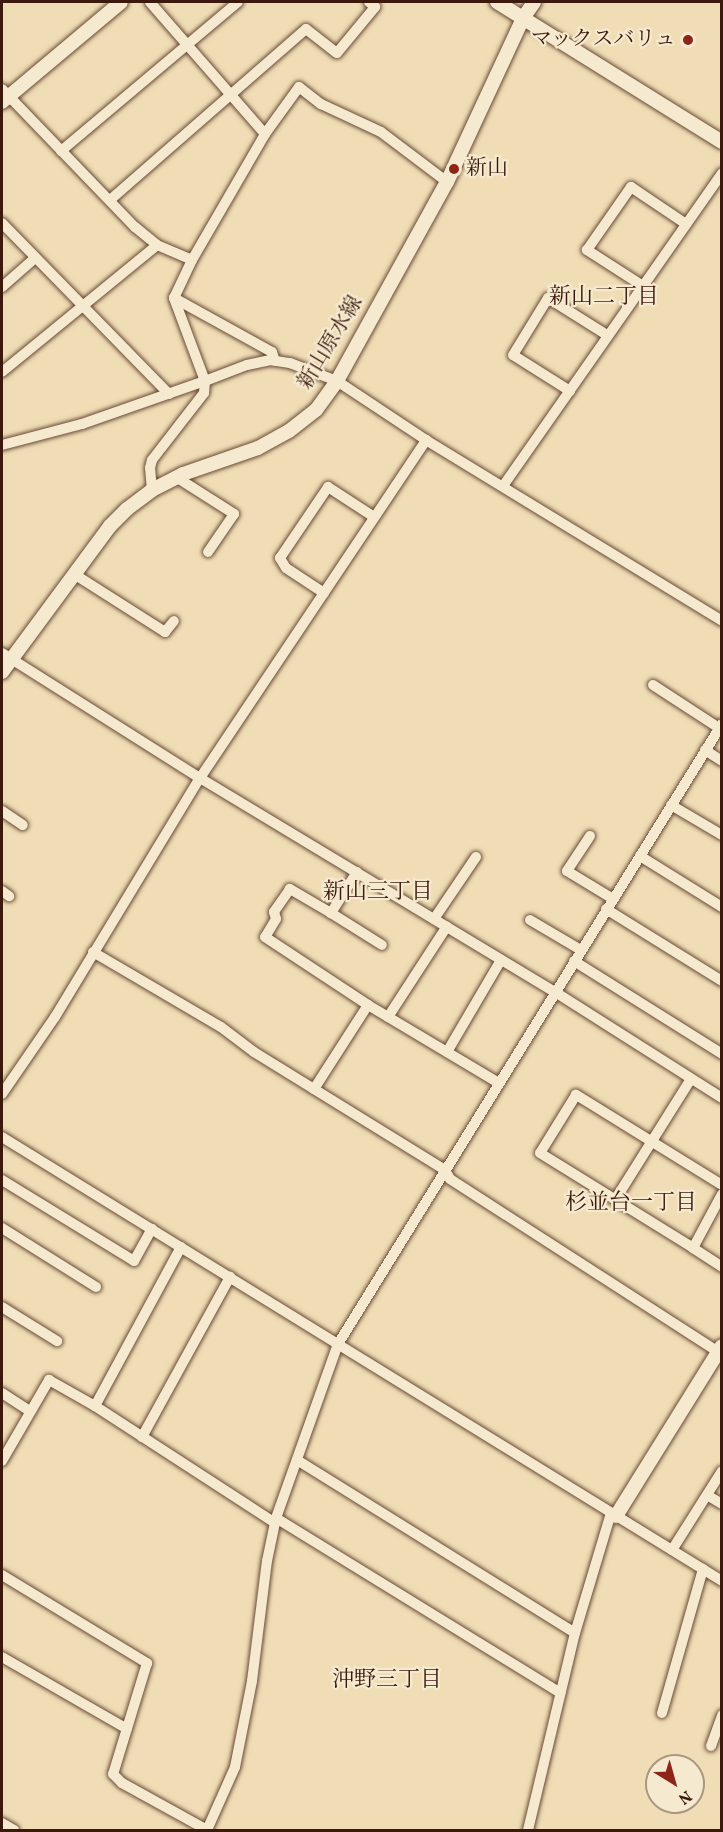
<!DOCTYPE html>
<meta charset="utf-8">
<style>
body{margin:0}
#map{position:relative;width:723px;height:1832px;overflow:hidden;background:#f0ddb5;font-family:Vollkorn,"Noto Serif JP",serif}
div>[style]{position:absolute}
.roads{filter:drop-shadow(0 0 2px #684a36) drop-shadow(0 0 2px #684a36)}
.street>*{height:10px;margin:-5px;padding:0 5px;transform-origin:5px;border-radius:5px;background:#f5e9cf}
.secondary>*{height:14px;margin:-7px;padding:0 7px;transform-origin:7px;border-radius:7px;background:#f5e9cf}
.dots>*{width:16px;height:16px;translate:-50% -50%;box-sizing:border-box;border:3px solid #f5e9cf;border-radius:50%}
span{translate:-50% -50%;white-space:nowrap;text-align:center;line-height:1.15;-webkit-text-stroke:4.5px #f5e9cf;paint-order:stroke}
.poi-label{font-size:21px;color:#3b190c}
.right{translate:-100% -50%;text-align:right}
.left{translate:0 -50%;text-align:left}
.street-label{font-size:21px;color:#3b190c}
.neighbourhood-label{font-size:22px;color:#3b190c}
.frame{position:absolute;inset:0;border:3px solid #3b190c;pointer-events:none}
.north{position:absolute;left:645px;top:1754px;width:60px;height:60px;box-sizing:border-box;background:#f5e9cf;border:2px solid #ab9681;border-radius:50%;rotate:143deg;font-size:16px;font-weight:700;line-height:24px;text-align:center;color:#3b190c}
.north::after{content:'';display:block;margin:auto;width:21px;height:27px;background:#8f2418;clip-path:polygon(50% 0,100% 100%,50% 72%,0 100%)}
</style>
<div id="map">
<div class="roads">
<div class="street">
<div style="left:2px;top:89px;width:192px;rotate:46.1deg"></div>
<div style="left:135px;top:227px;width:28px;rotate:39deg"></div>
<div style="left:157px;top:245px;width:38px;rotate:23deg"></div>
<div style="left:265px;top:134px;width:58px;rotate:-54.1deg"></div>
<div style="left:299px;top:87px;width:28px;rotate:38deg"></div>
<div style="left:321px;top:104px;width:66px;rotate:25deg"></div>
<div style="left:381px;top:132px;width:83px;rotate:37.1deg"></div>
<div style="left:61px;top:151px;width:231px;rotate:-40.1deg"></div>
<div style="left:110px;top:200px;width:260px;rotate:-41.1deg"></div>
<div style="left:306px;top:29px;width:39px;rotate:38deg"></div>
<div style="left:337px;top:53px;width:60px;rotate:-50.4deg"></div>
<div style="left:375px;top:7px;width:8px;rotate:-140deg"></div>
<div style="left:2px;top:223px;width:239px;rotate:45.7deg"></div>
<div style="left:643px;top:286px;width:67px;rotate:-147.3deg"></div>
<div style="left:587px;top:250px;width:77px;rotate:-55.1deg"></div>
<div style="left:631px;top:187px;width:66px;rotate:33.9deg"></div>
<div style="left:2px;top:287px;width:44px;rotate:-41.3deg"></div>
<div style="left:174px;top:298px;width:112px;rotate:28.9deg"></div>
<div style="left:272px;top:352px;width:9px;rotate:72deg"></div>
<div style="left:2px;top:372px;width:200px;rotate:-39.3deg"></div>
<div style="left:570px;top:391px;width:67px;rotate:-147.7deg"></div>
<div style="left:513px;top:355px;width:67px;rotate:-58.4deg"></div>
<div style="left:548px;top:298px;width:70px;rotate:32.1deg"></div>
<div style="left:2px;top:445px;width:83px;rotate:-14.7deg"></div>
<div style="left:82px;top:424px;width:130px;rotate:-19.3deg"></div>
<div style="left:205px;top:381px;width:89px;rotate:-110.5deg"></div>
<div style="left:174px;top:298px;width:42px;rotate:-64.7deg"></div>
<div style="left:192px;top:260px;width:146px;rotate:-59.9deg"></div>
<div style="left:265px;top:134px;width:175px;rotate:-131.1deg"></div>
<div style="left:176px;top:477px;width:69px;rotate:32.5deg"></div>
<div style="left:234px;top:514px;width:46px;rotate:124.4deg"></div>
<div style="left:503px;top:486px;width:382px;rotate:-55deg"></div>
<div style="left:152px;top:490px;width:22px;rotate:-95deg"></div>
<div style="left:150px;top:468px;width:8px;rotate:-76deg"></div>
<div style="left:152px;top:460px;width:85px;rotate:-52.2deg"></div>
<div style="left:204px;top:393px;width:12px;rotate:-85deg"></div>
<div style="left:205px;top:381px;width:45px;rotate:-20.9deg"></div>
<div style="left:247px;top:365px;width:24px;rotate:-12deg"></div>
<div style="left:270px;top:360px;width:20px;rotate:9deg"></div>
<div style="left:290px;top:363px;width:50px;rotate:21deg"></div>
<div style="left:337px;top:381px;width:107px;rotate:33.5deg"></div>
<div style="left:426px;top:440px;width:347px;rotate:31.4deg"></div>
<div style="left:74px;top:574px;width:108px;rotate:32.5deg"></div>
<div style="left:165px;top:632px;width:14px;rotate:-51deg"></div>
<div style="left:324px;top:593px;width:45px;rotate:-146.7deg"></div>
<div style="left:286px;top:568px;width:12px;rotate:-121deg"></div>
<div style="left:280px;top:558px;width:86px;rotate:-55.9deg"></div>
<div style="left:328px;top:487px;width:55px;rotate:33.1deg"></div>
<div style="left:2px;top:653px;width:234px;rotate:32.3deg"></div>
<div style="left:200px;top:778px;width:415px;rotate:31.1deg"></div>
<div style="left:555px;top:992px;width:198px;rotate:32.4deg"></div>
<div style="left:653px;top:685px;width:79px;rotate:33.1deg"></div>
<div style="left:705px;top:750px;width:20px;rotate:33deg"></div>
<div style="left:671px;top:805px;width:59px;rotate:30.5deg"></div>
<div style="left:2px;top:811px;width:25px;rotate:34deg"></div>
<div style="left:590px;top:836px;width:42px;rotate:123.3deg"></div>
<div style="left:567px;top:871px;width:54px;rotate:31.3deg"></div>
<div style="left:640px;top:856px;width:97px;rotate:31.9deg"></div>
<div style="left:357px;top:872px;width:49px;rotate:122.4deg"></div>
<div style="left:331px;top:913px;width:60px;rotate:32.1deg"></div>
<div style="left:2px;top:891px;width:9px;rotate:36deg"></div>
<div style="left:606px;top:909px;width:137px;rotate:31.8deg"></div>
<div style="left:331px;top:913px;width:48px;rotate:-149.7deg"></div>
<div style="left:290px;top:889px;width:28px;rotate:125deg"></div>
<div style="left:274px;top:912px;width:7px;rotate:74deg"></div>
<div style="left:276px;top:919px;width:21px;rotate:121deg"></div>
<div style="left:265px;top:937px;width:123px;rotate:33.4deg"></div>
<div style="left:368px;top:1005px;width:152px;rotate:30.8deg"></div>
<div style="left:434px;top:919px;width:75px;rotate:-55.9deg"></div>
<div style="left:530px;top:920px;width:59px;rotate:30.5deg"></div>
<div style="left:93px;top:952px;width:148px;rotate:30.4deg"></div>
<div style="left:221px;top:1027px;width:41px;rotate:37.1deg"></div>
<div style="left:254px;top:1052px;width:225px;rotate:31.7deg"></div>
<div style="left:445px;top:1170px;width:10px;rotate:61deg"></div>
<div style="left:450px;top:1179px;width:323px;rotate:32.8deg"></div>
<div style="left:574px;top:961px;width:175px;rotate:32.1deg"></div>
<div style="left:388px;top:1017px;width:108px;rotate:-57deg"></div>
<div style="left:447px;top:1052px;width:107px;rotate:-59.6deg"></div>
<div style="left:314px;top:1089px;width:100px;rotate:-57.3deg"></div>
<div style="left:2px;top:1094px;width:93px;rotate:-55.5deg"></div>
<div style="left:55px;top:1017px;width:280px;rotate:-58.8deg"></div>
<div style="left:200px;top:778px;width:407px;rotate:-56.2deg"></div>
<div style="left:2px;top:1137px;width:846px;rotate:31.66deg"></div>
<div style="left:2px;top:1180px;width:155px;rotate:31.5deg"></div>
<div style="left:134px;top:1261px;width:37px;rotate:-61deg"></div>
<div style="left:722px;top:1185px;width:172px;rotate:-148.3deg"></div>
<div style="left:576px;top:1095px;width:68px;rotate:121.8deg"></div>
<div style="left:540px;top:1153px;width:180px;rotate:31.8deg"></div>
<div style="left:693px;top:1248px;width:61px;rotate:-61.8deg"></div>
<div style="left:615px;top:1200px;width:143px;rotate:-57.9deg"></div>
<div style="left:2px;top:1228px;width:111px;rotate:32.1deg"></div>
<div style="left:181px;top:1247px;width:181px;rotate:118.4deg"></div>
<div style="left:95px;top:1406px;width:215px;rotate:33deg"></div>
<div style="left:693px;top:1248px;width:35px;rotate:33deg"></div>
<div style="left:2px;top:1307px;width:65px;rotate:31.7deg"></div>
<div style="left:2px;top:1393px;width:33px;rotate:33deg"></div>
<div style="left:142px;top:1437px;width:183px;rotate:-61.2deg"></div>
<div style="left:297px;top:1460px;width:327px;rotate:31.9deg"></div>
<div style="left:2px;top:1461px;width:94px;rotate:-59.9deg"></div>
<div style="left:49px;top:1380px;width:53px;rotate:29.5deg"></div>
<div style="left:707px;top:1495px;width:17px;rotate:31deg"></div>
<div style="left:276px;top:1518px;width:334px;rotate:31.6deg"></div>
<div style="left:672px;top:1550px;width:93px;rotate:-57.7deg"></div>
<div style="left:2px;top:1575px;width:170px;rotate:31.3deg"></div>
<div style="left:147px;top:1663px;width:116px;rotate:107deg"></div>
<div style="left:113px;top:1774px;width:13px;rotate:45deg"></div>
<div style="left:122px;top:1783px;width:97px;rotate:28.9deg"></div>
<div style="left:2px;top:1657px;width:144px;rotate:29.9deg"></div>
<div style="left:662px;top:1713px;width:150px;rotate:-74.1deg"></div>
<div style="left:711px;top:1746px;width:33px;rotate:-70deg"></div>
<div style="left:2px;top:1823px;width:14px;rotate:30deg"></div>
<div style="left:207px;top:1830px;width:69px;rotate:-66deg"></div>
<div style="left:235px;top:1767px;width:88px;rotate:-78.8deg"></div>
<div style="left:252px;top:1681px;width:121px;rotate:-82.9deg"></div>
<div style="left:267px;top:1561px;width:44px;rotate:-78.2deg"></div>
<div style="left:276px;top:1518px;width:185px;rotate:-70.4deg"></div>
<div style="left:338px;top:1344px;width:729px;rotate:-58.23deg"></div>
<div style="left:528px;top:1830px;width:203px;rotate:-76.6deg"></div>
<div style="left:575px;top:1633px;width:125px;rotate:-73.3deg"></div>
</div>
<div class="secondary">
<div style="left:497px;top:2px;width:265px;rotate:31.9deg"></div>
<div style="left:2px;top:102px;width:155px;rotate:-40deg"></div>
<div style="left:2px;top:672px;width:182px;rotate:-53.5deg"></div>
<div style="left:110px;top:526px;width:24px;rotate:-45deg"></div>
<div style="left:127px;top:509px;width:31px;rotate:-37deg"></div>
<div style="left:152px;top:490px;width:35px;rotate:-27deg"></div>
<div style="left:183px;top:474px;width:79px;rotate:-19.1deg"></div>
<div style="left:258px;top:448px;width:35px;rotate:-29deg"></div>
<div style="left:289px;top:431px;width:34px;rotate:-38deg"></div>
<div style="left:316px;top:410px;width:36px;rotate:-54deg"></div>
<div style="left:337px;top:381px;width:227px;rotate:-61.1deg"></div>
<div style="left:447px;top:182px;width:181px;rotate:-65.1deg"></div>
<div style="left:523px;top:18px;width:19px;rotate:-55deg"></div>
<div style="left:616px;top:1516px;width:200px;rotate:-58.1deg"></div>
</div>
</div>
<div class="dots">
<div style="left:688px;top:40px;background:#8f2418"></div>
<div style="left:454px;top:169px;background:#8f2418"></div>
</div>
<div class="poi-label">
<span class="right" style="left:676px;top:40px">マックスバリュ</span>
<span class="left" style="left:466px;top:169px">新山</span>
</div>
<div class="street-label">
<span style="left:331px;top:343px;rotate:-59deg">新山原水線</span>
</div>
<div class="neighbourhood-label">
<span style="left:604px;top:298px">新山二丁目</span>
<span style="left:378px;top:893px">新山三丁目</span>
<span style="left:631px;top:1204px">杉並台一丁目</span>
<span style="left:387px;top:1681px">沖野三丁目</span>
</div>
<div class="frame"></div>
<div class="north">N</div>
</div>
